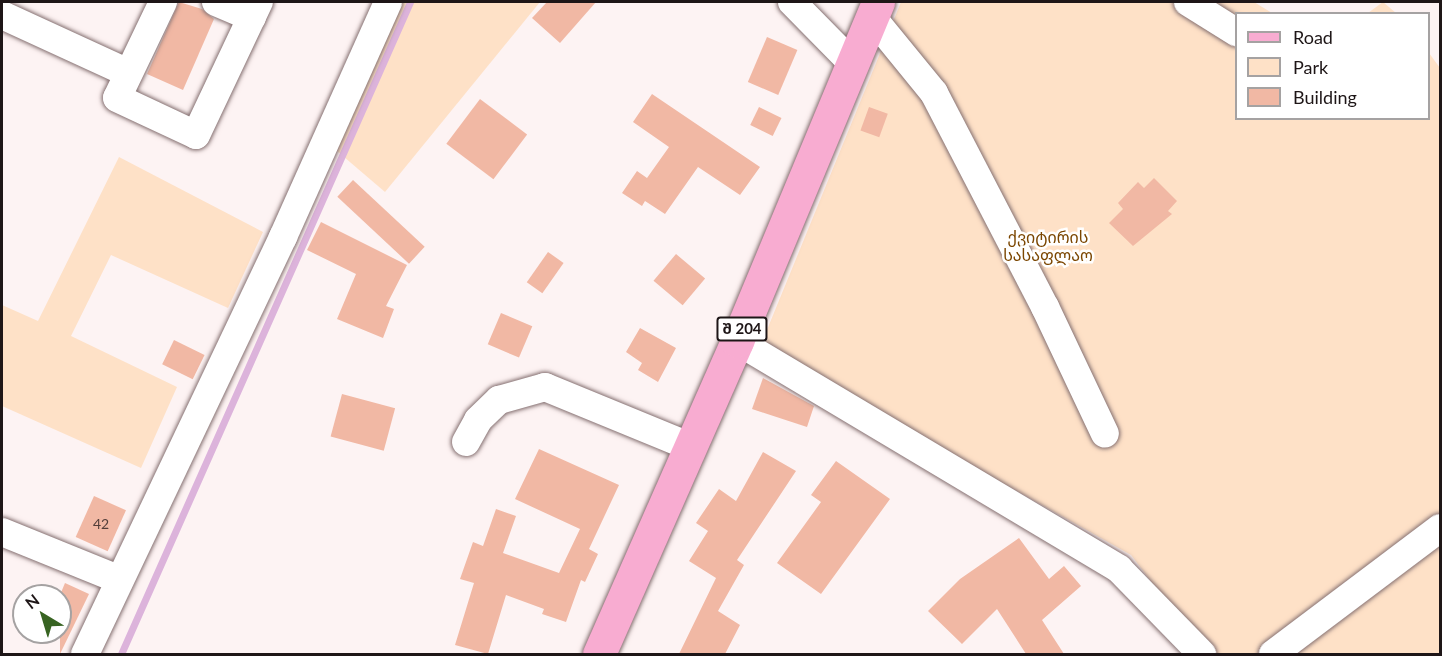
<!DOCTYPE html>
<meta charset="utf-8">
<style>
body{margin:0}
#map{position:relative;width:1442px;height:656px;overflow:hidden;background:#fdf3f3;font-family:Lato,"Noto Sans Georgian",sans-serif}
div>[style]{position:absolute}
.green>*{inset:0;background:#fee1c7}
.stream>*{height:7px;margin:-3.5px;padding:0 3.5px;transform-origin:3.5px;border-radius:3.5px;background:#dcb3db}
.building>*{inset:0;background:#f1b8a4;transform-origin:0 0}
.roads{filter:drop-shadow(0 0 2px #857071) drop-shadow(0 0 2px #857071)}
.minor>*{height:28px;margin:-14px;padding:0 14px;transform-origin:14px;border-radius:14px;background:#fff}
.major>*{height:33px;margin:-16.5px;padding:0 16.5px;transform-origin:16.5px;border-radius:16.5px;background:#f8acd1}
span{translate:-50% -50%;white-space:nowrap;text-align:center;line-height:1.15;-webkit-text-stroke:5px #fff;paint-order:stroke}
.number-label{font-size:14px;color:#533e3a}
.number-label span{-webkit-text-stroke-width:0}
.shield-label span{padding:2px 4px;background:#fff;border:2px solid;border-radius:4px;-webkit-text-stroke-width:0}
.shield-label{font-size:15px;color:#1e1617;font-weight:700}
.park-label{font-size:16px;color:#7b4600}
.frame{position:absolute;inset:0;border:3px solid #1e1617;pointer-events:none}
.legend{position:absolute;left:1235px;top:12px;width:195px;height:108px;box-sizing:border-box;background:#fff;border:2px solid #a5a2a2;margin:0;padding:8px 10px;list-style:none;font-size:18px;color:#1e1617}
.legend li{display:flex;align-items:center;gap:12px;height:30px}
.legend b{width:30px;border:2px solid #a5a2a2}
.north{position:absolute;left:12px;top:584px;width:60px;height:60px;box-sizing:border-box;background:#fff;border:2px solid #a5a2a2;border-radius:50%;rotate:322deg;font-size:16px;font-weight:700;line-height:24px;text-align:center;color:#1e1617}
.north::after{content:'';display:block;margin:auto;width:21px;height:27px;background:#386422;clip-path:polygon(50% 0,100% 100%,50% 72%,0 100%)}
</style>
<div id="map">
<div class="green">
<div style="clip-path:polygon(393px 2px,540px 2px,385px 192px,330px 145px)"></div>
<div style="clip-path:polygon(901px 2px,1254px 2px,1272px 13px,1236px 14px,1236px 118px,1428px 118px,1429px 53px,1440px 68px,1440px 654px,1206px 654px,1131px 555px,760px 347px)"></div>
<div style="clip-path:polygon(1383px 2px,1396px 13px,1368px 13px)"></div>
<div style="clip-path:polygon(119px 157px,263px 232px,228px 308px,111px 255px,71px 336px,177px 387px,141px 468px,2px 406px,2px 305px,38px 321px)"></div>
</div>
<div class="stream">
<div style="left:121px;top:654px;width:713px;rotate:-66.09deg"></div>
</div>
<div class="building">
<div style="clip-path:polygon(179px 2px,202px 9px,214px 19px,183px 90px,147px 74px)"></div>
<div style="clip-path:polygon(547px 2px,596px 2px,560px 43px,532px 18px)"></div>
<div style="left:767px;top:37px;width:33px;height:49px;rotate:23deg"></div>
<div style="clip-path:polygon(652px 94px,760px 167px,740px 195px,698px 167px,665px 214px,645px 201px,642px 206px,622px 193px,637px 171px,647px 178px,669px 147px,633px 122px)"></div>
<div style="left:480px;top:99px;width:59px;height:56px;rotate:37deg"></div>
<div style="left:759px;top:107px;width:25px;height:20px;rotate:26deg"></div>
<div style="left:869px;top:107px;width:20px;height:25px;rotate:20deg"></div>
<div style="clip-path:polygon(1154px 178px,1177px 201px,1168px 211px,1172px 214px,1133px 246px,1109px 223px,1123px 209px,1118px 203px,1138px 182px,1144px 188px)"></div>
<div style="left:353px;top:180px;width:98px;height:23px;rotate:43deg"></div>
<div style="clip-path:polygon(321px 222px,407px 265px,386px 306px,394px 309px,383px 338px,337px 319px,356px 274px,307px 250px)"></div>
<div style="left:548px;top:252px;width:19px;height:37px;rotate:35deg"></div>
<div style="left:676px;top:254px;width:38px;height:35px;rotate:40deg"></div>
<div style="left:501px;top:313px;width:34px;height:34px;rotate:23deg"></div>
<div style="clip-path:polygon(640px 328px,676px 348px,658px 382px,638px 370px,642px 363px,626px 352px)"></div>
<div style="left:174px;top:340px;width:34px;height:27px;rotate:26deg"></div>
<div style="clip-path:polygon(763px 378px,814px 406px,807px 427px,752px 409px)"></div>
<div style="left:342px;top:394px;width:55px;height:44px;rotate:15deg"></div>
<div style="clip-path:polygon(539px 449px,619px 485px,589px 549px,598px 554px,585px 582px,581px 580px,566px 622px,542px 614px,544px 609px,506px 595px,488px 654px,455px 645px,474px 583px,460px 579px,473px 542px,483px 546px,496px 509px,516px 516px,503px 553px,559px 573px,580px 529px,515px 499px)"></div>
<div style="clip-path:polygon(763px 452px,796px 471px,737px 560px,744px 565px,718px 611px,740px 625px,725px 654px,679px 654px,716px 578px,689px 561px,708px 531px,696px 523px,719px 489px,736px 501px)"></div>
<div style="clip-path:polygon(836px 461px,890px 499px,821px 594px,777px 563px,821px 502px,811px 495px)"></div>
<div style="left:94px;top:496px;width:35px;height:45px;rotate:24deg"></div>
<div style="clip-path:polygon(1019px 538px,1049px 579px,1064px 566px,1081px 586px,1042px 620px,1064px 654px,1026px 654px,997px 609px,962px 644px,928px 611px,960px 579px)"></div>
<div style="clip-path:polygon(65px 583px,89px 594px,60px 654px,60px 595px)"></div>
</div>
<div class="roads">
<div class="minor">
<div style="left:163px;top:2px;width:106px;rotate:115.6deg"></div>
<div style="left:117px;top:98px;width:87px;rotate:25.1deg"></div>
<div style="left:196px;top:135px;width:147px;rotate:-64.7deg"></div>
<div style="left:216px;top:2px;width:39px;rotate:23deg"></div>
<div style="left:792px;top:2px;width:87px;rotate:45.5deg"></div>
<div style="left:1188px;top:2px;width:57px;rotate:32deg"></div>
<div style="left:2px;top:15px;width:139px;rotate:24.7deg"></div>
<div style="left:872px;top:17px;width:98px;rotate:50.8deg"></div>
<div style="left:934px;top:93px;width:241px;rotate:62.6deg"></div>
<div style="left:1045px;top:307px;width:140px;rotate:64.7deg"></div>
<div style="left:737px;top:341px;width:445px;rotate:30.8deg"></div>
<div style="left:1119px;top:569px;width:119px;rotate:45.7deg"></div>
<div style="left:466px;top:442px;width:25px;rotate:-61deg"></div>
<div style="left:478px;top:420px;width:29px;rotate:-44deg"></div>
<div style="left:499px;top:400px;width:48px;rotate:-15.8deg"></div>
<div style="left:545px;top:387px;width:156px;rotate:22.3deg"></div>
<div style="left:2px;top:532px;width:127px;rotate:22.1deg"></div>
<div style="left:85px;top:654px;width:462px;rotate:-64.6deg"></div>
<div style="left:283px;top:237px;width:257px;rotate:-65.9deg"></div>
<div style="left:1273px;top:654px;width:209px;rotate:-37deg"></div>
</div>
<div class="major">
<div style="left:599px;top:654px;width:342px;rotate:-66.2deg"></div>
<div style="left:737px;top:341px;width:367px;rotate:-67.4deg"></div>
</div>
</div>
<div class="number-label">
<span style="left:101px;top:524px">42</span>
</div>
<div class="shield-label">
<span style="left:742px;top:329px">შ 204</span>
</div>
<div class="park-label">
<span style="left:1048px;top:246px">ქვიტირის<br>სასაფლაო</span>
</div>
<div class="frame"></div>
<ul class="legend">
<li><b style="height:8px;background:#f8acd1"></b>Road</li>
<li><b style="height:16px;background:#fee1c7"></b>Park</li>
<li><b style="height:16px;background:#f1b8a4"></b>Building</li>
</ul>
<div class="north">N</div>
</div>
